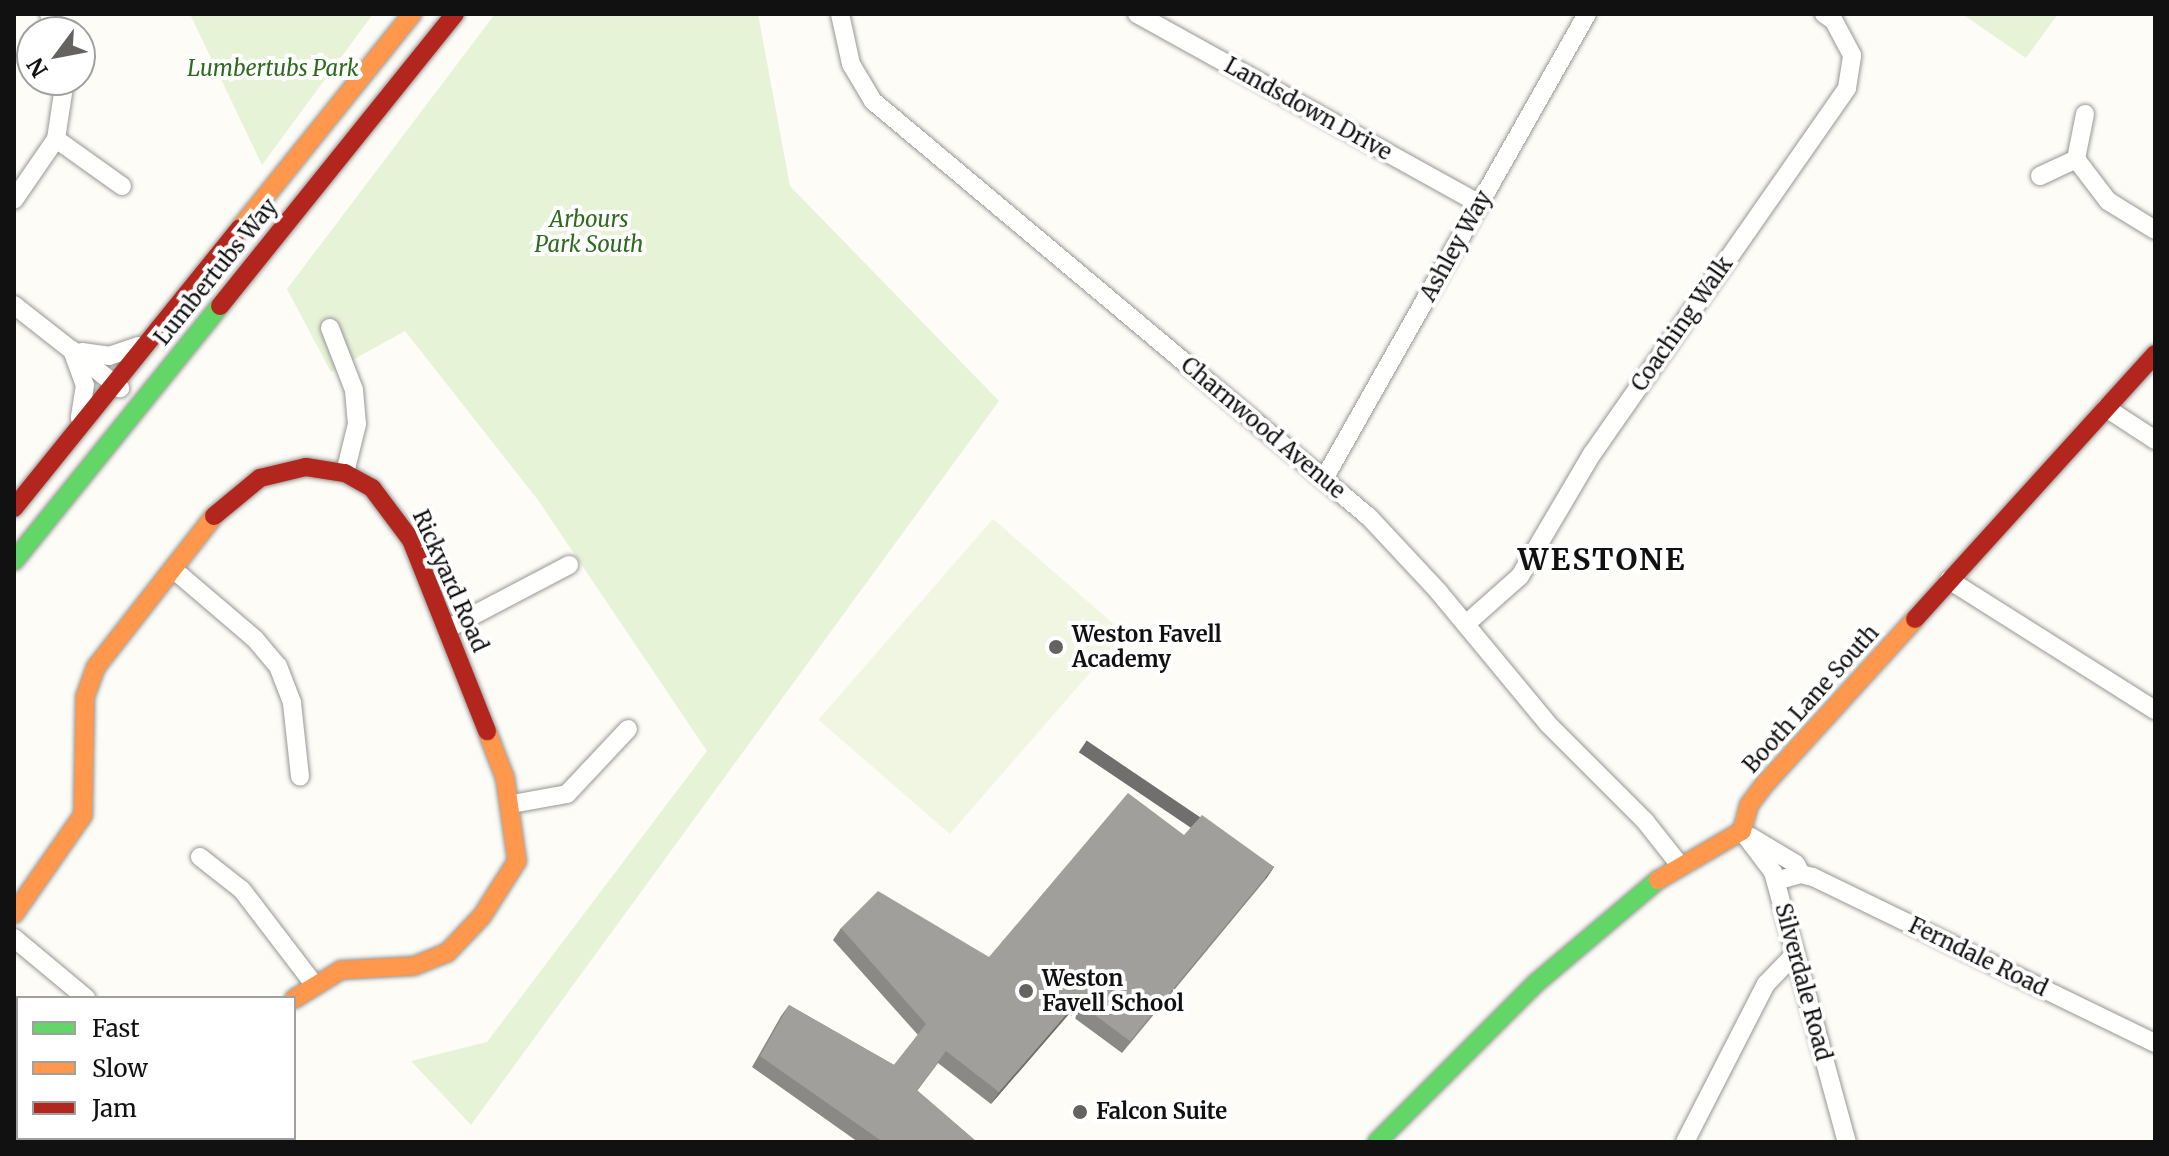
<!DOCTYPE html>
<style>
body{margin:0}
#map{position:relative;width:2169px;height:1156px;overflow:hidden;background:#fdfcf7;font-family:Merriweather,serif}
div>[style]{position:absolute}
.green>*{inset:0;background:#e7f3d7}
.pitch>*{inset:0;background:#f0f6e1;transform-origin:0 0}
.roads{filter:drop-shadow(0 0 2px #979795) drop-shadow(0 0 2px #979795)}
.street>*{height:18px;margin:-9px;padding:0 9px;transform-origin:9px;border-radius:9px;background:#fffffe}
.fast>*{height:18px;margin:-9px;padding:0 9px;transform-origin:9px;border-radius:9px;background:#63d668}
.slow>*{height:18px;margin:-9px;padding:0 9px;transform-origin:9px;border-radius:9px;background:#ff974d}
.jam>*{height:18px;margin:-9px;padding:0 9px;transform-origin:9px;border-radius:9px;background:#b3261e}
.wall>*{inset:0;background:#8a8986}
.shaded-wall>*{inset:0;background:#716f6d;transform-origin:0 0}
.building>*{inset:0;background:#a19f9c}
.dots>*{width:22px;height:22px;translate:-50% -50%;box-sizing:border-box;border:4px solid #fff;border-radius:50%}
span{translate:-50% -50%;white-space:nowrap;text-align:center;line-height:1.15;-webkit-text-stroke:8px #fff;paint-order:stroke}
.park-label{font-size:22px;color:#2f6b1f;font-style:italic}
.street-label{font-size:22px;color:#111}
.poi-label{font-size:22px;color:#111;font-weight:700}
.left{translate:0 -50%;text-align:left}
.district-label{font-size:30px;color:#111;font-weight:700;letter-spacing:2px}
.frame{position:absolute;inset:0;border:16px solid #111;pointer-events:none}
.legend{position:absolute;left:16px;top:996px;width:280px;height:144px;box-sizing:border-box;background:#fff;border:2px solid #a0a0a0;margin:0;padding:10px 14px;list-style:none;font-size:24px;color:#111}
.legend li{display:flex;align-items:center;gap:16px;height:40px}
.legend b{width:40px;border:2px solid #a0a0a0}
.north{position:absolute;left:16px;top:16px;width:80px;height:80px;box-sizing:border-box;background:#fff;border:2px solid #a0a0a0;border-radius:50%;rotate:238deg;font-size:22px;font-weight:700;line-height:32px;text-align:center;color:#111}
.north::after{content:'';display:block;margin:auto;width:28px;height:36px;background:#646362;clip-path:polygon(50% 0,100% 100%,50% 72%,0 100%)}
</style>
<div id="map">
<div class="green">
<div style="clip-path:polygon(190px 14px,373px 14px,262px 165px)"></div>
<div style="clip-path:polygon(495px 14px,758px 14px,790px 186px,999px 401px,471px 1125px,411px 1061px,487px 1042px,707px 751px,538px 500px,405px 331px,331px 372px,287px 289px)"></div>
<div style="clip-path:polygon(1962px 14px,2058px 14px,2026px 58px)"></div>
</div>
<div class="pitch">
<div style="left:993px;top:519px;width:174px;height:266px;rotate:41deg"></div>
</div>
<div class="roads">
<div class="street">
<div style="left:49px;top:14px;width:19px;rotate:69deg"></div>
<div style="left:840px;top:14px;width:51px;rotate:77.6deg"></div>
<div style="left:851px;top:64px;width:43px;rotate:59.3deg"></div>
<div style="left:873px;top:101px;width:647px;rotate:39.99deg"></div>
<div style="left:1369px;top:517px;width:101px;rotate:47deg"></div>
<div style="left:1438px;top:591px;width:174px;rotate:50.4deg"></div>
<div style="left:1549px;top:725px;width:136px;rotate:45deg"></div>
<div style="left:1645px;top:821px;width:55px;rotate:51.7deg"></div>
<div style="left:1137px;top:14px;width:392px;rotate:29deg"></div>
<div style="left:56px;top:139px;width:81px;rotate:35.5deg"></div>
<div style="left:2076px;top:159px;width:53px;rotate:52.7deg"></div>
<div style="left:2108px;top:201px;width:55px;rotate:31.7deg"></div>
<div style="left:2040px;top:176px;width:40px;rotate:-25deg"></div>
<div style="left:2076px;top:159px;width:46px;rotate:-78.7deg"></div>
<div style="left:14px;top:200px;width:74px;rotate:-55.5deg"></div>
<div style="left:56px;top:139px;width:60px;rotate:-81.3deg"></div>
<div style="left:14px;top:305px;width:135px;rotate:38.1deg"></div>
<div style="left:330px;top:328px;width:66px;rotate:68.8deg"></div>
<div style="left:354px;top:390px;width:34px;rotate:85deg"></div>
<div style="left:357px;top:424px;width:50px;rotate:103.8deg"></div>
<div style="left:72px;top:350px;width:37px;rotate:70deg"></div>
<div style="left:85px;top:385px;width:33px;rotate:99deg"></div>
<div style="left:82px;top:352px;width:27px;rotate:8deg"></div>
<div style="left:109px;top:356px;width:31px;rotate:-19deg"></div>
<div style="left:2106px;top:408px;width:59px;rotate:33.1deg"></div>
<div style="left:1325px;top:477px;width:532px;rotate:-60.5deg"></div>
<div style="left:173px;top:569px;width:108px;rotate:40.5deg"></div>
<div style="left:255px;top:639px;width:35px;rotate:50deg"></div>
<div style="left:278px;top:666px;width:40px;rotate:69deg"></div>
<div style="left:292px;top:703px;width:74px;rotate:83.8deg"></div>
<div style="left:1949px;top:580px;width:244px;rotate:32.3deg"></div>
<div style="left:1466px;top:624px;width:72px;rotate:-41.6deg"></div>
<div style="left:1520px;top:576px;width:142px;rotate:-59.5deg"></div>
<div style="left:1592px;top:454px;width:446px;rotate:-55.1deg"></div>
<div style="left:1847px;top:88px;width:33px;rotate:-81deg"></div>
<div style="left:1852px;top:55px;width:40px;rotate:-118deg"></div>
<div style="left:1833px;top:20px;width:11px;rotate:-146deg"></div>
<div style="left:447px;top:629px;width:138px;rotate:-27.7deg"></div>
<div style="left:512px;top:804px;width:56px;rotate:-10.3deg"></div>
<div style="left:567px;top:794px;width:89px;rotate:-46.8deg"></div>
<div style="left:1742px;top:831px;width:51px;rotate:52.9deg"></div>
<div style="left:1773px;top:872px;width:280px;rotate:74.7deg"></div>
<div style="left:1751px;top:837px;width:52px;rotate:31deg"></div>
<div style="left:1796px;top:864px;width:11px;rotate:63deg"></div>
<div style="left:200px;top:857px;width:53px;rotate:38.2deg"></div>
<div style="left:242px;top:890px;width:117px;rotate:52.6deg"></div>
<div style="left:1776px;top:881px;width:26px;rotate:-16deg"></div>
<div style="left:1801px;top:874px;width:12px;rotate:14deg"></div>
<div style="left:1813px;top:877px;width:380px;rotate:25.9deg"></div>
<div style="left:14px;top:938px;width:94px;rotate:39.8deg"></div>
<div style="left:14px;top:1105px;width:6px;rotate:-51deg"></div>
<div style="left:49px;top:1138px;width:6px;rotate:39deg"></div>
<div style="left:259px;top:1138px;width:6px;rotate:39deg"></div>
<div style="left:1685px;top:1142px;width:178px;rotate:-62.9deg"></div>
<div style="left:1766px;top:984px;width:42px;rotate:-46deg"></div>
</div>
<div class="fast">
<div style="left:14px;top:561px;width:328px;rotate:-51.1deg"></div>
<div style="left:1377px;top:1142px;width:225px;rotate:-45deg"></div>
<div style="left:1536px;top:983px;width:160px;rotate:-40.2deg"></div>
</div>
<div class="slow">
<div style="left:240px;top:228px;width:275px;rotate:-51.2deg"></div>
<div style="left:1658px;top:880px;width:97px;rotate:-30.3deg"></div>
<div style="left:1742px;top:831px;width:27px;rotate:-75deg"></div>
<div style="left:1749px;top:805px;width:26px;rotate:-53deg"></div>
<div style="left:1765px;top:784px;width:223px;rotate:-47.7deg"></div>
<div style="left:14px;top:914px;width:121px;rotate:-55.1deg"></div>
<div style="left:83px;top:815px;width:118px;rotate:-89deg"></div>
<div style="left:85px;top:697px;width:32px;rotate:-70deg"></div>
<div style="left:96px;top:667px;width:192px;rotate:-52deg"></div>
<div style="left:294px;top:999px;width:55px;rotate:-31.7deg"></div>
<div style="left:341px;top:970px;width:73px;rotate:-3.1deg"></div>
<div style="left:414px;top:966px;width:35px;rotate:-22deg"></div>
<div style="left:447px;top:953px;width:51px;rotate:-46.6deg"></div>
<div style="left:482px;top:916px;width:65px;rotate:-57.5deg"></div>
<div style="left:517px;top:861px;width:84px;rotate:-98.2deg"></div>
<div style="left:505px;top:778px;width:50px;rotate:-111deg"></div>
</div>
<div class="jam">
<div style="left:220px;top:306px;width:375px;rotate:-51.2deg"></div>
<div style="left:14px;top:508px;width:360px;rotate:-51.1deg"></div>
<div style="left:214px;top:516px;width:60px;rotate:-39.6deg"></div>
<div style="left:260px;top:478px;width:47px;rotate:-13.4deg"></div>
<div style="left:306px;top:467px;width:39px;rotate:9deg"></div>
<div style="left:345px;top:473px;width:31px;rotate:29deg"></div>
<div style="left:372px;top:488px;width:65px;rotate:53.1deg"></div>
<div style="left:411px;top:540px;width:206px;rotate:68.3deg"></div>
<div style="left:1915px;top:619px;width:358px;rotate:-47.8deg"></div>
</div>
</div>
<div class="wall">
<div style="clip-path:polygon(1184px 835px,1274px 867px,1266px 879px,1122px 1053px,1069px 1014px,991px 1104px,938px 1063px,917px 1091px,977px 1142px,858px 1142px,752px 1067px,781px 1016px,789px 1005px,894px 1065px,918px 1035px,833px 940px,841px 928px,989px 957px)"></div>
</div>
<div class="shaded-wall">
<div style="left:1274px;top:867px;width:14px;height:226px;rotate:124deg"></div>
<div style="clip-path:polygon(1077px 1002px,1069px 1014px,991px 1104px,999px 1092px)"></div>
</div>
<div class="building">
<div style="clip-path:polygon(1128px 793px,1184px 835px,1202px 815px,1274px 867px,1130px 1041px,1077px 1002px,999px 1092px,946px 1051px,917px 1090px,977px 1142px,883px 1142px,760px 1056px,789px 1005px,894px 1065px,926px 1024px,841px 928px,878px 891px,989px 957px)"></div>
</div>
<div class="dots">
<div style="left:1056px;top:647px;background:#646362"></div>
<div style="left:1026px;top:991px;background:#646362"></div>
<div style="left:1080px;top:1112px;background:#646362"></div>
</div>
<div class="park-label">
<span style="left:273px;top:69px">Lumbertubs Park</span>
<span style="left:589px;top:232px">Arbours<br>Park South</span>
</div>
<div class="street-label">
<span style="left:1308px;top:109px;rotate:29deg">Landsdown Drive</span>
<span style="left:1456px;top:246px;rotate:-61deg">Ashley Way</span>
<span style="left:216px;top:272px;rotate:-51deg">Lumbertubs Way</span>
<span style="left:1682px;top:324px;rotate:-55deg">Coaching Walk</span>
<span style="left:1263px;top:428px;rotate:40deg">Charnwood Avenue</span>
<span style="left:450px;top:581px;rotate:66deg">Rickyard Road</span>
<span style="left:1811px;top:699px;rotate:-48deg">Booth Lane South</span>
<span style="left:1978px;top:957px;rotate:26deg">Ferndale Road</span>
<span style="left:1803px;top:982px;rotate:75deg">Silverdale Road</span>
</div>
<div class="poi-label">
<span class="left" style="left:1072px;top:647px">Weston Favell<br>Academy</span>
<span class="left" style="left:1042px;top:991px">Weston<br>Favell School</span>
<span class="left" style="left:1096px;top:1112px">Falcon Suite</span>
</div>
<div class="district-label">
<span style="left:1602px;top:559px">WESTONE</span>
</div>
<div class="frame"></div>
<ul class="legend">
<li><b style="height:10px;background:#63d668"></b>Fast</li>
<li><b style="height:10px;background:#ff974d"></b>Slow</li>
<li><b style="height:10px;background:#b3261e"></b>Jam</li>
</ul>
<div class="north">N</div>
</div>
